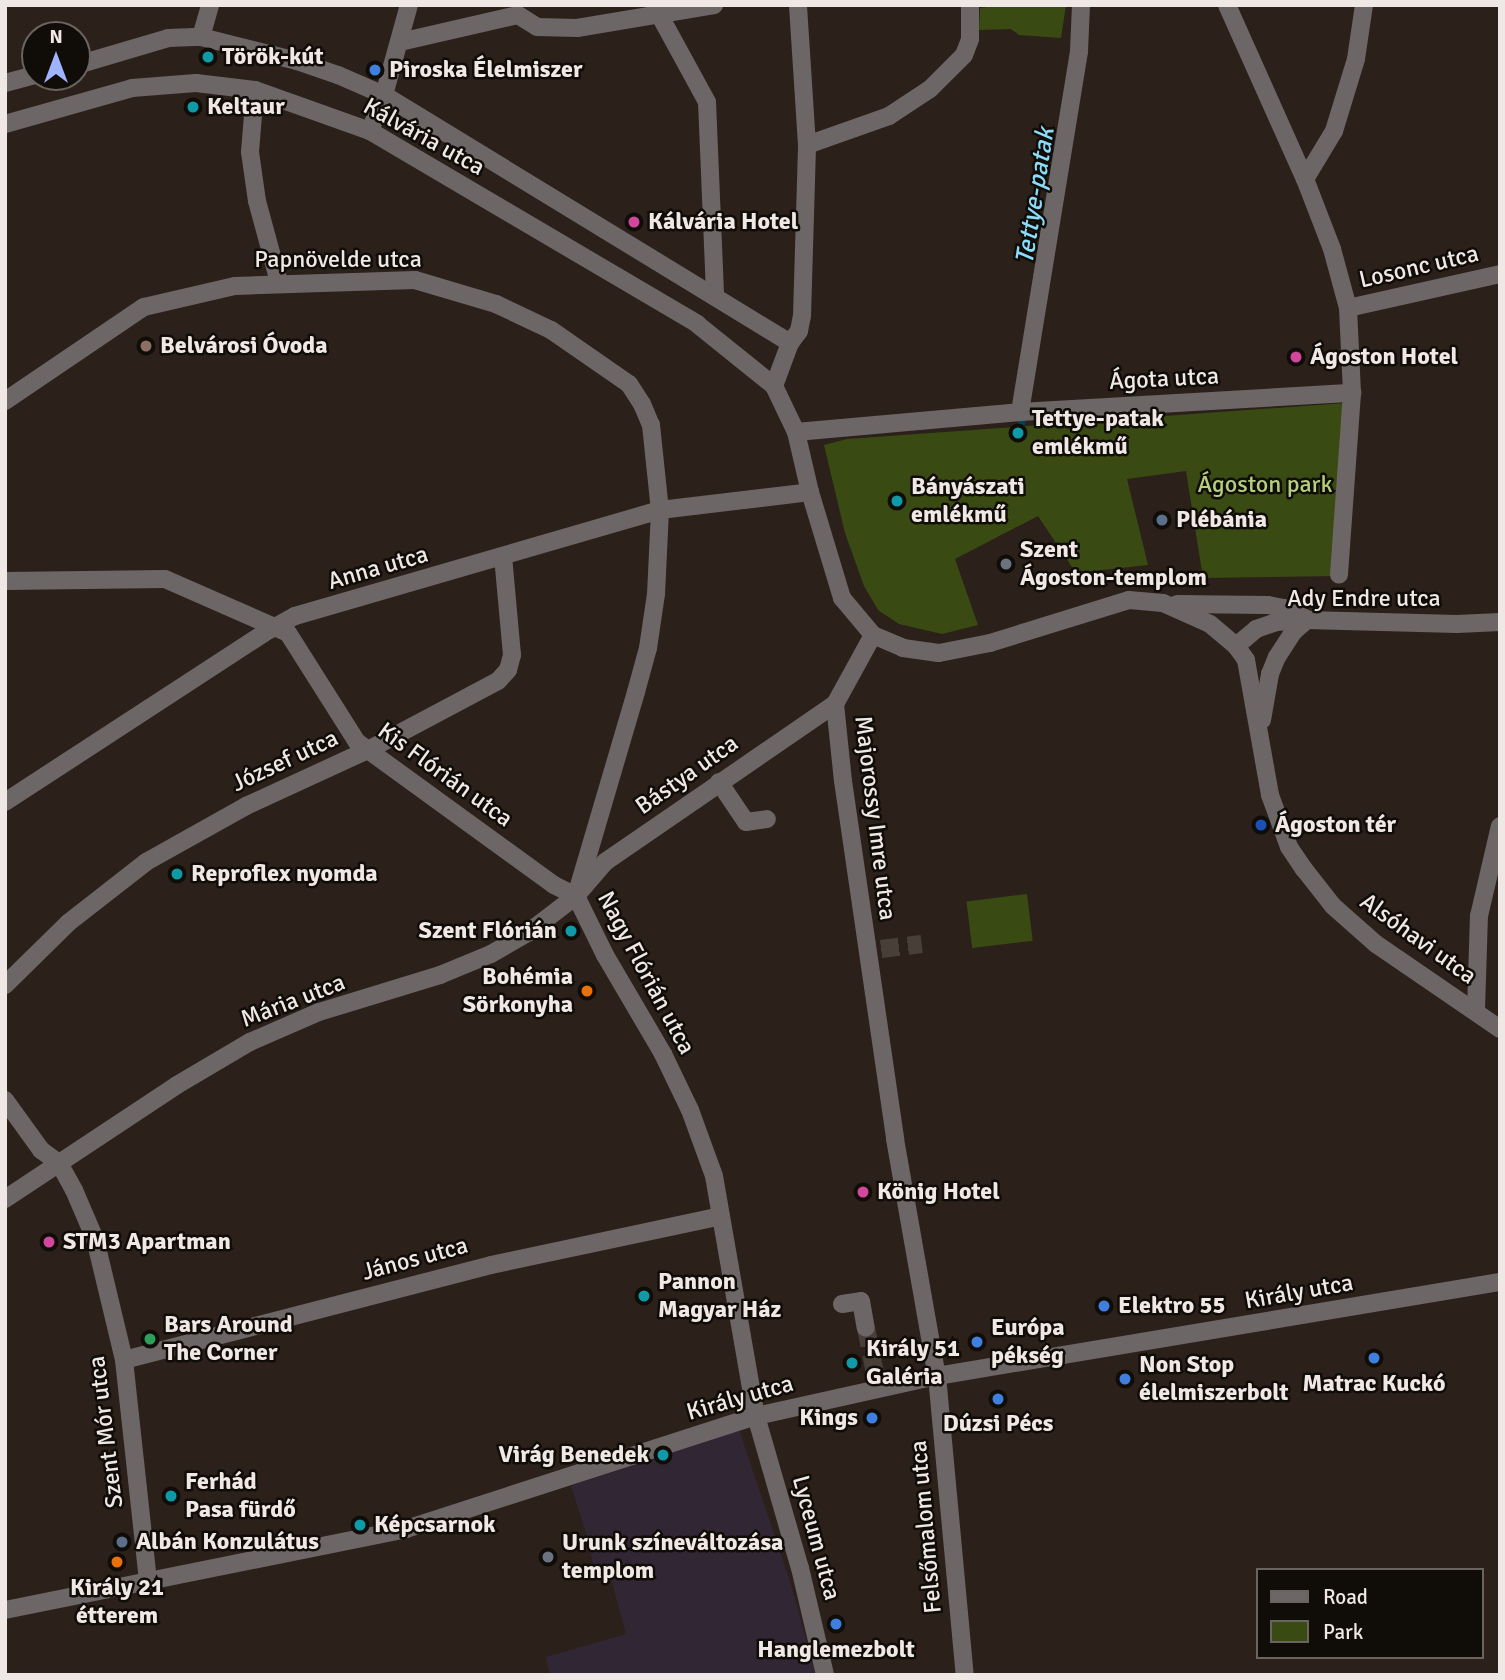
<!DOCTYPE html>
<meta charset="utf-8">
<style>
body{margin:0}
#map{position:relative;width:1505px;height:1680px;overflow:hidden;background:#2b211a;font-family:Signika,sans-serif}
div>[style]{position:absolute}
.education>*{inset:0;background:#312634}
.green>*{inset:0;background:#3a4a13;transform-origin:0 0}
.stream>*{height:7px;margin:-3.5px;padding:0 3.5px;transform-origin:3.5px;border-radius:3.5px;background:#034255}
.minor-tunnel>*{height:18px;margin-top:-9px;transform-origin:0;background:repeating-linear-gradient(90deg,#483f38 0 18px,transparent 0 27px)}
.minor>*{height:18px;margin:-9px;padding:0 9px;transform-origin:9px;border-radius:9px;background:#6d6666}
.dots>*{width:19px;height:19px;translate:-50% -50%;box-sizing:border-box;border:4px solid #100c08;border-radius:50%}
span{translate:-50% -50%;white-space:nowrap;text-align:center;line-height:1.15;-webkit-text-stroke:5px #100c08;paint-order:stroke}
.poi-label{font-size:24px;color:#efe8e4;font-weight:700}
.left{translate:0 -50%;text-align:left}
.right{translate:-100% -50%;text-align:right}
.street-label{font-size:24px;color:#efe8e4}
.park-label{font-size:24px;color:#b4cf7d}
.water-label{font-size:26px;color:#8bdbfa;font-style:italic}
.frame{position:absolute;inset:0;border:7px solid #efe8e4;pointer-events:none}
.legend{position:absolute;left:1256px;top:1568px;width:228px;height:91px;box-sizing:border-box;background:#100c08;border:2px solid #696460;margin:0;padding:9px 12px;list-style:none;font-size:21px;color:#efe8e4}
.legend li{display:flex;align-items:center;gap:14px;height:35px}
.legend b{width:35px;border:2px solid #696460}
.north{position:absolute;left:21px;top:21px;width:70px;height:70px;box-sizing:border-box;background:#100c08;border:2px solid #696460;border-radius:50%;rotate:0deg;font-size:19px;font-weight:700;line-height:28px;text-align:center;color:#efe8e4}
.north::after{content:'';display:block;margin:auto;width:24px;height:32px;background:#a0b3fd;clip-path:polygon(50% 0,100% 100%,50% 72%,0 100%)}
</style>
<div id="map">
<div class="education">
<div style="clip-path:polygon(739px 1430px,790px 1581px,816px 1675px,550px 1675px,546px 1657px,626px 1634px,611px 1579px,597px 1582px,587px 1536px,571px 1486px)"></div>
</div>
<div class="green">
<div style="clip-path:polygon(1002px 5px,1066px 5px,1061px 38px,1019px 35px,1011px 29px,979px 30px,980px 8px)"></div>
<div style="clip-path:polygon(1346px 403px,1335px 576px,1203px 578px,1186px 471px,1127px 479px,1148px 565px,1076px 573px,1038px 516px,955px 559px,978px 625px,942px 634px,899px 624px,878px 610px,864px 586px,845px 533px,824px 445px,847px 439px)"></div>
<div style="left:1027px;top:894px;width:47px;height:61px;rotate:83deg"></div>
</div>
<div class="stream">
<div style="left:1018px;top:433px;width:18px;rotate:-74deg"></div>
</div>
<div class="minor-tunnel">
<div style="left:881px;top:949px;width:41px;rotate:-7deg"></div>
<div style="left:866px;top:1328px;width:46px;rotate:78.7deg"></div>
</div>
<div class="minor">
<div style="left:1227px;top:5px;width:191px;rotate:65.9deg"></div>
<div style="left:1305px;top:179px;width:75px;rotate:68.9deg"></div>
<div style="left:1332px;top:249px;width:61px;rotate:74.8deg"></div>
<div style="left:1348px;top:308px;width:85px;rotate:87.3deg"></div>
<div style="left:1352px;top:393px;width:182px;rotate:94.1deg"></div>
<div style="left:660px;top:16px;width:98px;rotate:61.3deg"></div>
<div style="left:707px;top:102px;width:193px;rotate:87.6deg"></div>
<div style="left:201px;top:37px;width:33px;rotate:-74deg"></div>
<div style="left:400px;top:42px;width:121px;rotate:-12.9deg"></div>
<div style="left:518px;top:15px;width:22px;rotate:32deg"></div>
<div style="left:537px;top:27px;width:40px;rotate:1.4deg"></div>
<div style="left:577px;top:28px;width:139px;rotate:-9.5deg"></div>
<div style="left:77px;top:65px;width:95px;rotate:-16.5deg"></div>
<div style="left:168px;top:38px;width:33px;rotate:-2deg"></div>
<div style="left:201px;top:37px;width:99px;rotate:14deg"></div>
<div style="left:297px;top:61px;width:43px;rotate:18.9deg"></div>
<div style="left:338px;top:75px;width:50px;rotate:23.5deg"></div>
<div style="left:384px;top:95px;width:476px;rotate:31.4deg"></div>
<div style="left:5px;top:83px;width:31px;rotate:-15deg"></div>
<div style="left:255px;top:90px;width:62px;rotate:94.6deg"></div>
<div style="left:250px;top:152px;width:49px;rotate:81.9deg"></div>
<div style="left:257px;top:201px;width:84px;rotate:74.8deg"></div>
<div style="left:5px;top:124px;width:132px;rotate:-15.8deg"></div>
<div style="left:132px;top:88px;width:64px;rotate:-4.5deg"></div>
<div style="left:196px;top:83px;width:59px;rotate:6.8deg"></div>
<div style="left:255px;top:90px;width:122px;rotate:19.6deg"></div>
<div style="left:370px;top:131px;width:380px;rotate:30.5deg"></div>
<div style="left:697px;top:324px;width:99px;rotate:38.8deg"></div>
<div style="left:774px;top:386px;width:51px;rotate:64.4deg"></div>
<div style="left:796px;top:432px;width:62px;rotate:76.9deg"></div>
<div style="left:810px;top:492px;width:111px;rotate:73.2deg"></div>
<div style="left:842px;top:598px;width:48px;rotate:50deg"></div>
<div style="left:873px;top:635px;width:33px;rotate:23deg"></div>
<div style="left:903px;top:648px;width:36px;rotate:8deg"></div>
<div style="left:939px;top:653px;width:52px;rotate:-11.1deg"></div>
<div style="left:990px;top:643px;width:145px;rotate:-17.2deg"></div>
<div style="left:1129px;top:600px;width:34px;rotate:5deg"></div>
<div style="left:1163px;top:603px;width:51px;rotate:24.1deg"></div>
<div style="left:1210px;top:624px;width:34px;rotate:40deg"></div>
<div style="left:1236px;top:646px;width:17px;rotate:54deg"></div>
<div style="left:1246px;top:660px;width:137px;rotate:79.9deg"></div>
<div style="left:1270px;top:795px;width:55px;rotate:69.9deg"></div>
<div style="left:1289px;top:847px;width:27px;rotate:56deg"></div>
<div style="left:1304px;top:869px;width:47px;rotate:51.9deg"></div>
<div style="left:1333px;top:906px;width:57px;rotate:41.5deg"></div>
<div style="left:1376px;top:944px;width:150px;rotate:34.4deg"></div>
<div style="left:370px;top:131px;width:39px;rotate:-69deg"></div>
<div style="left:384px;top:95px;width:93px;rotate:-74.5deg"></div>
<div style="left:807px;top:145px;width:87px;rotate:-19.5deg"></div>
<div style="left:889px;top:116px;width:49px;rotate:-33.4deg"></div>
<div style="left:930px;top:89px;width:48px;rotate:-45deg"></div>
<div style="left:964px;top:55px;width:17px;rotate:-69deg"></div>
<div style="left:970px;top:39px;width:34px;rotate:-90deg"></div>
<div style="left:1305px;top:179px;width:56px;rotate:-58.9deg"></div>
<div style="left:1334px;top:131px;width:75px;rotate:-73deg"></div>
<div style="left:1356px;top:59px;width:55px;rotate:-81.6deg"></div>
<div style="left:1348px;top:308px;width:156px;rotate:-12.6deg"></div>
<div style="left:774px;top:386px;width:46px;rotate:-69.6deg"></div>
<div style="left:790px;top:343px;width:15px;rotate:-53deg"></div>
<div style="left:799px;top:331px;width:15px;rotate:-79deg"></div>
<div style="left:802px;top:316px;width:171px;rotate:-88.3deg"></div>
<div style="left:807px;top:145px;width:140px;rotate:-93.7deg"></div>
<div style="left:5px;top:401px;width:168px;rotate:-34.1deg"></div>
<div style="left:144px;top:307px;width:93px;rotate:-13deg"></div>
<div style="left:235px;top:286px;width:180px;rotate:-1.9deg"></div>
<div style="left:415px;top:280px;width:84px;rotate:16.5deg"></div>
<div style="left:496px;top:304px;width:61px;rotate:25.3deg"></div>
<div style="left:551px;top:330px;width:95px;rotate:34.7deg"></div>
<div style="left:629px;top:384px;width:24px;rotate:57deg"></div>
<div style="left:642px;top:404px;width:23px;rotate:67deg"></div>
<div style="left:651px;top:425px;width:85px;rotate:84deg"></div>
<div style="left:660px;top:510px;width:84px;rotate:92.7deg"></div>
<div style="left:656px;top:594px;width:55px;rotate:98.4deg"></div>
<div style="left:648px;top:648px;width:46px;rotate:105.3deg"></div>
<div style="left:636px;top:692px;width:213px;rotate:106.4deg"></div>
<div style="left:576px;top:896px;width:66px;rotate:63.8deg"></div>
<div style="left:605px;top:955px;width:115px;rotate:59.6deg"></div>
<div style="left:663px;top:1054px;width:62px;rotate:64.3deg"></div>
<div style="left:690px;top:1110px;width:70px;rotate:70deg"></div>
<div style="left:714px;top:1176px;width:244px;rotate:80.1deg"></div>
<div style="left:756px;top:1416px;width:158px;rotate:73.9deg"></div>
<div style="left:800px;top:1568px;width:110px;rotate:76.8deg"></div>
<div style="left:1020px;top:412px;width:366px;rotate:-80.7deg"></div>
<div style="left:1079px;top:51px;width:46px;rotate:-87.5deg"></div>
<div style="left:796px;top:432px;width:225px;rotate:-5.1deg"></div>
<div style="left:1020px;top:412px;width:333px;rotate:-3.3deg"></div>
<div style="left:5px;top:581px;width:160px;rotate:-0.7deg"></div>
<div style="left:165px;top:579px;width:134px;rotate:23.7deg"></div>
<div style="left:288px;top:633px;width:129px;rotate:57.7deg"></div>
<div style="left:357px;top:742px;width:243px;rotate:36deg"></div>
<div style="left:554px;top:885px;width:25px;rotate:27deg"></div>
<div style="left:1177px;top:604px;width:91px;rotate:0.6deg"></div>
<div style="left:1268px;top:605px;width:16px;rotate:11deg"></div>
<div style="left:1284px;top:608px;width:25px;rotate:26deg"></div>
<div style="left:873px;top:635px;width:79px;rotate:118.8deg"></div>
<div style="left:835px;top:704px;width:77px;rotate:84.1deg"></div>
<div style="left:843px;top:781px;width:362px;rotate:81.7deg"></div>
<div style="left:895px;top:1139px;width:241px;rotate:80deg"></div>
<div style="left:937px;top:1376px;width:300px;rotate:84.7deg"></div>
<div style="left:1236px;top:646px;width:26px;rotate:-40deg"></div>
<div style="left:1256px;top:629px;width:21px;rotate:-19deg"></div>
<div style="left:1276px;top:622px;width:31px;rotate:-4deg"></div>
<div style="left:1307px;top:620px;width:150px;rotate:1.5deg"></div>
<div style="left:1457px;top:624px;width:43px;rotate:-2.7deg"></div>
<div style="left:1262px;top:720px;width:47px;rotate:-80.1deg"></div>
<div style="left:1270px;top:674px;width:18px;rotate:-68deg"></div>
<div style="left:1277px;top:657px;width:30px;rotate:-57deg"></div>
<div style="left:1293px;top:632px;width:18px;rotate:-41deg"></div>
<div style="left:719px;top:782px;width:48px;rotate:56deg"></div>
<div style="left:746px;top:822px;width:21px;rotate:-8deg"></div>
<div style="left:5px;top:802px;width:309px;rotate:-33.1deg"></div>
<div style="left:264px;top:633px;width:35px;rotate:-29deg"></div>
<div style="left:295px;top:616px;width:380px;rotate:-16.2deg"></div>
<div style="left:660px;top:510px;width:151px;rotate:-6.8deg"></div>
<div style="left:5px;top:985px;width:88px;rotate:-44.5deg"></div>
<div style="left:68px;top:923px;width:99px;rotate:-38deg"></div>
<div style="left:146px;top:862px;width:115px;rotate:-29.2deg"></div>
<div style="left:246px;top:806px;width:134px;rotate:-24.7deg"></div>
<div style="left:368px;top:750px;width:147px;rotate:-28deg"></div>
<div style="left:498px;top:681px;width:15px;rotate:-48deg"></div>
<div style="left:508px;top:670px;width:16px;rotate:-75deg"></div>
<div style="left:512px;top:655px;width:99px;rotate:-95.2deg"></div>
<div style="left:1476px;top:1010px;width:94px;rotate:-88.2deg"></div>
<div style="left:1479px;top:916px;width:92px;rotate:-76.9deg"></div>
<div style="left:5px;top:1100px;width:62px;rotate:54.2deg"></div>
<div style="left:41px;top:1150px;width:22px;rotate:36deg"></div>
<div style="left:59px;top:1163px;width:31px;rotate:61deg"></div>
<div style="left:74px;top:1190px;width:53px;rotate:66.8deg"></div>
<div style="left:95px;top:1239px;width:124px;rotate:76.5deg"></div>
<div style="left:124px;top:1360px;width:221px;rotate:83.8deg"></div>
<div style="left:5px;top:1199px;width:206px;rotate:-33.5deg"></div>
<div style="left:177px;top:1085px;width:85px;rotate:-30.5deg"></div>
<div style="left:250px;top:1042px;width:75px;rotate:-23.5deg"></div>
<div style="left:319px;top:1012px;width:127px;rotate:-17deg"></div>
<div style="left:440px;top:975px;width:55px;rotate:-22.4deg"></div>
<div style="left:491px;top:954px;width:44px;rotate:-30.1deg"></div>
<div style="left:529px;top:932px;width:59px;rotate:-37.5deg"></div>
<div style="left:576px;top:896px;width:45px;rotate:-49.5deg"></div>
<div style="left:605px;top:862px;width:279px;rotate:-34.5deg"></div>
<div style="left:842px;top:1304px;width:19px;rotate:-9deg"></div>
<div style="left:861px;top:1301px;width:27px;rotate:80deg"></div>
<div style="left:124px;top:1360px;width:379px;rotate:-14.5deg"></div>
<div style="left:491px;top:1265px;width:235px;rotate:-12deg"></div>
<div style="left:5px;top:1610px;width:409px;rotate:-11.4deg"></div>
<div style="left:406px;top:1529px;width:368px;rotate:-17.9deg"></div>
<div style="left:756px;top:1416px;width:185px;rotate:-12.5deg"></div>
<div style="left:937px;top:1376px;width:571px;rotate:-9.48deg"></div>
</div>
<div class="dots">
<div style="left:208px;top:57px;background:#0f9aa8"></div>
<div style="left:375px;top:70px;background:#3f7fe0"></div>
<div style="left:193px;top:107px;background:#0f9aa8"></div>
<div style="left:634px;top:222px;background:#d1479c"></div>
<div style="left:146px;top:346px;background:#8d6e63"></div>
<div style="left:1296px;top:357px;background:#d1479c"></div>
<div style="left:1018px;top:433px;background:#0f9aa8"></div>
<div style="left:897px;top:501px;background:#0f9aa8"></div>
<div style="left:1162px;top:520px;background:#5c6f8a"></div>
<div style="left:1006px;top:564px;background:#6b7280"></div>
<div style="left:1261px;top:825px;background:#1a4fb4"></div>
<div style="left:177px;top:874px;background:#0f9aa8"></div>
<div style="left:571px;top:931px;background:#0f9aa8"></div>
<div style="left:587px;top:991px;background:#e8710a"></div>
<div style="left:863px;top:1192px;background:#d1479c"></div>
<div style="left:49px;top:1242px;background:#d1479c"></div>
<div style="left:644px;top:1296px;background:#0f9aa8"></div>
<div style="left:1104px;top:1306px;background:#3f7fe0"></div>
<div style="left:150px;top:1339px;background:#2e9e5b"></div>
<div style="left:977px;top:1342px;background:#3f7fe0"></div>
<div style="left:1374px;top:1358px;background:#3f7fe0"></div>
<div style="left:852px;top:1363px;background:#0f9aa8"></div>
<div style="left:1125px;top:1379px;background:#3f7fe0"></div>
<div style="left:998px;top:1399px;background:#3f7fe0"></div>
<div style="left:872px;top:1418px;background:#3f7fe0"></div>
<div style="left:663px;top:1455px;background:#0f9aa8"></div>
<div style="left:171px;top:1496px;background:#0f9aa8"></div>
<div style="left:360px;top:1525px;background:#0f9aa8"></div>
<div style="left:122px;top:1542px;background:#5c6f8a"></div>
<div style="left:548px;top:1557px;background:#6b7280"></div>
<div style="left:117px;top:1562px;background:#e8710a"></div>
<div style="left:836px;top:1624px;background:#3f7fe0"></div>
</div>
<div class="poi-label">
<span class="left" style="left:222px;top:57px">Török-kút</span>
<span class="left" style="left:389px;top:70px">Piroska Élelmiszer</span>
<span class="left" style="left:207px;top:107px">Keltaur</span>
<span class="left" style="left:648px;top:222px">Kálvária Hotel</span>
<span class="left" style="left:160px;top:346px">Belvárosi Óvoda</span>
<span class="left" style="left:1310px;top:357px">Ágoston Hotel</span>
<span class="left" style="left:1032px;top:433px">Tettye-patak<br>emlékmű</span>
<span class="left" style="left:911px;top:501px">Bányászati<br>emlékmű</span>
<span class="left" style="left:1176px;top:520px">Plébánia</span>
<span class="left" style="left:1020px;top:564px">Szent<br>Ágoston-templom</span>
<span class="left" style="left:1275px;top:825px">Ágoston tér</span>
<span class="left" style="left:191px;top:874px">Reproflex nyomda</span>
<span class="right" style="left:557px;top:931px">Szent Flórián</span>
<span class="right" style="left:573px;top:991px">Bohémia<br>Sörkonyha</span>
<span class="left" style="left:877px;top:1192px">König Hotel</span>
<span class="left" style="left:63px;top:1242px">STM3 Apartman</span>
<span class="left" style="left:658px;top:1296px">Pannon<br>Magyar Ház</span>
<span class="left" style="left:1118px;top:1306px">Elektro 55</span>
<span class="left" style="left:164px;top:1339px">Bars Around<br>The Corner</span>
<span class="left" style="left:991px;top:1342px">Európa<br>pékség</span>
<span class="left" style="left:866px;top:1363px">Király 51<br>Galéria</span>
<span class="left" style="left:1139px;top:1379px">Non Stop<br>élelmiszerbolt</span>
<span style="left:1374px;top:1384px">Matrac Kuckó</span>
<span class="right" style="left:858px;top:1418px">Kings</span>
<span style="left:998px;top:1424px">Dúzsi Pécs</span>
<span class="right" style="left:649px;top:1455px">Virág Benedek</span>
<span class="left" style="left:185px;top:1496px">Ferhád<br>Pasa fürdő</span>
<span class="left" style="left:374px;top:1525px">Képcsarnok</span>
<span class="left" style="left:136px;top:1542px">Albán Konzulátus</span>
<span class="left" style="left:562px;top:1557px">Urunk színeváltozása<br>templom</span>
<span style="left:117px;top:1602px">Király 21<br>étterem</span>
<span style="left:836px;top:1650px">Hanglemezbolt</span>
</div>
<div class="street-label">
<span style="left:424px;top:137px;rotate:29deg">Kálvária utca</span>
<span style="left:338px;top:260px">Papnövelde utca</span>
<span style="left:1419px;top:267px;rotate:-13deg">Losonc utca</span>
<span style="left:1164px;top:379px;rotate:-3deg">Ágota utca</span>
<span style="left:378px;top:568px;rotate:-16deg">Anna utca</span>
<span style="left:1364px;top:599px">Ady Endre utca</span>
<span style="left:285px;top:761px;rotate:-25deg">József utca</span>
<span style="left:445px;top:775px;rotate:36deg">Kis Flórián utca</span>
<span style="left:687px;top:775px;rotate:-35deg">Bástya utca</span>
<span style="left:875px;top:818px;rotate:83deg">Majorossy Imre utca</span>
<span style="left:1418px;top:939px;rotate:36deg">Alsóhavi utca</span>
<span style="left:646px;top:973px;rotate:62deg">Nagy Flórián utca</span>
<span style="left:293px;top:1001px;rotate:-21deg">Mária utca</span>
<span style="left:415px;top:1259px;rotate:-15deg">János utca</span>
<span style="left:1299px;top:1292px;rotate:-10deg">Király utca</span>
<span style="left:740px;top:1398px;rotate:-16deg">Király utca</span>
<span style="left:106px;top:1432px;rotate:-97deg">Szent Mór utca</span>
<span style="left:926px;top:1527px;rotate:-95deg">Felsőmalom utca</span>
<span style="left:816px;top:1538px;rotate:75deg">Lyceum utca</span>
</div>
<div class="park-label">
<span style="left:1265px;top:485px">Ágoston park</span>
</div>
<div class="water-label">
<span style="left:1036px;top:196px;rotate:-81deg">Tettye-patak</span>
</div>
<div class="frame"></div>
<ul class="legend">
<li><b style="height:9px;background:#6d6666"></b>Road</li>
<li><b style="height:19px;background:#3a4a13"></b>Park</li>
</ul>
<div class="north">N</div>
</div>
